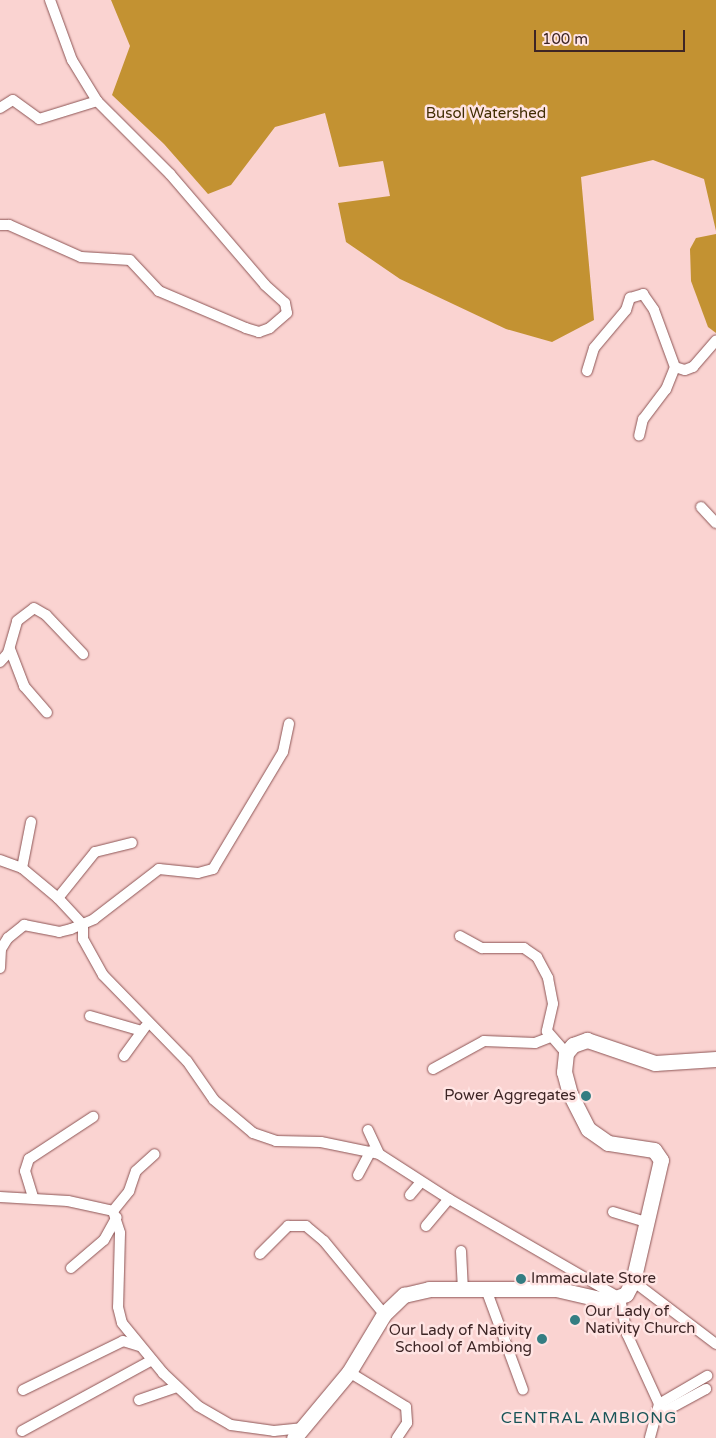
<!DOCTYPE html>
<style>
body{margin:0}
#map{position:relative;width:716px;height:1438px;overflow:hidden;background:#fad3d1;font-family:"Varela Round",sans-serif}
div>[style]{position:absolute}
.forest>*{inset:0;background:#c39232}
.roads{filter:drop-shadow(0 0 1px #8d5555) drop-shadow(0 0 1px #8d5555)}
.street>*{height:10px;margin:-5px;padding:0 5px;transform-origin:5px;border-radius:5px;background:#fff}
.secondary>*{height:15px;margin:-7.5px;padding:0 7.5px;transform-origin:7.5px;border-radius:7.5px;background:#fff}
.dots>*{width:14px;height:14px;translate:-50% -50%;box-sizing:border-box;border:2px solid #ffe4e3;border-radius:50%}
span{translate:-50% -50%;white-space:nowrap;text-align:center;line-height:1.15;-webkit-text-stroke:5px #ffe4e3;paint-order:stroke}
.park-label{font-size:15px;color:#412e04}
.poi-label{font-size:15px;color:#3d2525}
.right{translate:-100% -50%;text-align:right}
.left{translate:0 -50%;text-align:left}
.neighbourhood-label{font-size:16px;color:#195558;letter-spacing:1px}
.scale{position:absolute;left:534px;top:30px;width:151px;height:22px;box-sizing:border-box;border:2px solid #3d2525;border-top:0;padding-left:6px;font-size:15px;line-height:18px;white-space:nowrap;color:#3d2525;-webkit-text-stroke:4px #ffe4e3;paint-order:stroke}
</style>
<div id="map">
<div class="forest">
<div style="clip-path:polygon(111px 0,716px 0,716px 231px,704px 179px,653px 160px,581px 177px,594px 320px,552px 342px,506px 329px,400px 279px,346px 242px,338px 203px,390px 196px,383px 161px,339px 167px,325px 113px,275px 127px,231px 185px,208px 194px,164px 144px,112px 95px,130px 46px)"></div>
<div style="clip-path:polygon(716px 234px,716px 333px,708px 327px,691px 281px,690px 249px,696px 238px)"></div>
</div>
<div class="roads">
<div class="street">
<div style="left:50px;top:0;width:64px;rotate:69.9deg"></div>
<div style="left:72px;top:60px;width:48px;rotate:58.6deg"></div>
<div style="left:0;top:108px;width:15px;rotate:-32deg"></div>
<div style="left:13px;top:100px;width:32px;rotate:36deg"></div>
<div style="left:39px;top:119px;width:61px;rotate:-17.2deg"></div>
<div style="left:97px;top:101px;width:103px;rotate:45deg"></div>
<div style="left:170px;top:174px;width:146px;rotate:49.4deg"></div>
<div style="left:265px;top:285px;width:27px;rotate:42deg"></div>
<div style="left:285px;top:303px;width:10px;rotate:79deg"></div>
<div style="left:287px;top:313px;width:23px;rotate:139deg"></div>
<div style="left:270px;top:328px;width:12px;rotate:160deg"></div>
<div style="left:259px;top:332px;width:14px;rotate:-163deg"></div>
<div style="left:246px;top:328px;width:95px;rotate:-157deg"></div>
<div style="left:159px;top:291px;width:42px;rotate:-133.1deg"></div>
<div style="left:130px;top:260px;width:49px;rotate:-176.5deg"></div>
<div style="left:81px;top:257px;width:79px;rotate:-156deg"></div>
<div style="left:9px;top:225px;width:9px;rotate:180deg"></div>
<div style="left:675px;top:367px;width:10px;rotate:17deg"></div>
<div style="left:685px;top:370px;width:9px;rotate:-21deg"></div>
<div style="left:693px;top:367px;width:35px;rotate:-49deg"></div>
<div style="left:587px;top:371px;width:24px;rotate:-73deg"></div>
<div style="left:594px;top:348px;width:50px;rotate:-49.9deg"></div>
<div style="left:626px;top:310px;width:13px;rotate:-72deg"></div>
<div style="left:630px;top:298px;width:14px;rotate:-17deg"></div>
<div style="left:643px;top:294px;width:19px;rotate:55deg"></div>
<div style="left:654px;top:310px;width:61px;rotate:69.8deg"></div>
<div style="left:675px;top:367px;width:24px;rotate:112deg"></div>
<div style="left:666px;top:389px;width:38px;rotate:127deg"></div>
<div style="left:643px;top:419px;width:17px;rotate:103deg"></div>
<div style="left:701px;top:507px;width:22px;rotate:47deg"></div>
<div style="left:10px;top:649px;width:40px;rotate:69deg"></div>
<div style="left:24px;top:686px;width:35px;rotate:49deg"></div>
<div style="left:0;top:662px;width:12px;rotate:-48deg"></div>
<div style="left:8px;top:653px;width:33px;rotate:-74deg"></div>
<div style="left:17px;top:621px;width:21px;rotate:-37deg"></div>
<div style="left:34px;top:608px;width:14px;rotate:30deg"></div>
<div style="left:46px;top:615px;width:54px;rotate:46.5deg"></div>
<div style="left:0;top:860px;width:23px;rotate:20deg"></div>
<div style="left:22px;top:868px;width:47px;rotate:39.8deg"></div>
<div style="left:58px;top:898px;width:37px;rotate:47deg"></div>
<div style="left:83px;top:925px;width:14px;rotate:90deg"></div>
<div style="left:83px;top:939px;width:41px;rotate:60.9deg"></div>
<div style="left:103px;top:975px;width:120px;rotate:45.7deg"></div>
<div style="left:187px;top:1061px;width:47px;rotate:55.3deg"></div>
<div style="left:214px;top:1100px;width:51px;rotate:40.2deg"></div>
<div style="left:253px;top:1133px;width:24px;rotate:19deg"></div>
<div style="left:276px;top:1141px;width:45px;rotate:1.3deg"></div>
<div style="left:321px;top:1142px;width:59px;rotate:11.7deg"></div>
<div style="left:379px;top:1154px;width:83px;rotate:32.7deg"></div>
<div style="left:449px;top:1199px;width:198px;rotate:30.1deg"></div>
<div style="left:620px;top:1298px;width:37px;rotate:79deg"></div>
<div style="left:627px;top:1334px;width:77px;rotate:65.4deg"></div>
<div style="left:659px;top:1404px;width:35px;rotate:105deg"></div>
<div style="left:22px;top:868px;width:47px;rotate:-78.9deg"></div>
<div style="left:58px;top:898px;width:59px;rotate:-51.2deg"></div>
<div style="left:95px;top:852px;width:38px;rotate:-14deg"></div>
<div style="left:460px;top:936px;width:25px;rotate:29deg"></div>
<div style="left:482px;top:948px;width:42px"></div>
<div style="left:524px;top:948px;width:16px;rotate:35deg"></div>
<div style="left:537px;top:957px;width:24px;rotate:62deg"></div>
<div style="left:548px;top:978px;width:26px;rotate:79deg"></div>
<div style="left:553px;top:1004px;width:28px;rotate:103deg"></div>
<div style="left:547px;top:1031px;width:29px;rotate:49deg"></div>
<div style="left:0;top:968px;width:19px;rotate:-87deg"></div>
<div style="left:1px;top:949px;width:13px;rotate:-58deg"></div>
<div style="left:8px;top:938px;width:21px;rotate:-39deg"></div>
<div style="left:24px;top:925px;width:36px;rotate:11deg"></div>
<div style="left:59px;top:932px;width:12px;rotate:-14deg"></div>
<div style="left:71px;top:929px;width:25px;rotate:-23deg"></div>
<div style="left:94px;top:919px;width:82px;rotate:-37.6deg"></div>
<div style="left:159px;top:869px;width:39px;rotate:6deg"></div>
<div style="left:198px;top:873px;width:16px;rotate:-15deg"></div>
<div style="left:213px;top:869px;width:136px;rotate:-59.1deg"></div>
<div style="left:283px;top:752px;width:29px;rotate:-78deg"></div>
<div style="left:90px;top:1016px;width:54px;rotate:16.1deg"></div>
<div style="left:124px;top:1056px;width:36px;rotate:-54deg"></div>
<div style="left:433px;top:1069px;width:58px;rotate:-28.8deg"></div>
<div style="left:484px;top:1041px;width:51px;rotate:2.2deg"></div>
<div style="left:535px;top:1043px;width:17px;rotate:-21deg"></div>
<div style="left:368px;top:1130px;width:26px;rotate:65deg"></div>
<div style="left:358px;top:1175px;width:27px;rotate:-62deg"></div>
<div style="left:410px;top:1195px;width:17px;rotate:-50deg"></div>
<div style="left:0;top:1197px;width:68px;rotate:3.4deg"></div>
<div style="left:68px;top:1201px;width:46px;rotate:12.5deg"></div>
<div style="left:113px;top:1211px;width:23px;rotate:72deg"></div>
<div style="left:120px;top:1233px;width:74px;rotate:91.5deg"></div>
<div style="left:118px;top:1307px;width:16px;rotate:76deg"></div>
<div style="left:122px;top:1323px;width:65px;rotate:50.6deg"></div>
<div style="left:163px;top:1373px;width:48px;rotate:43.3deg"></div>
<div style="left:198px;top:1406px;width:38px;rotate:30deg"></div>
<div style="left:231px;top:1425px;width:43px;rotate:7.9deg"></div>
<div style="left:274px;top:1431px;width:30px;rotate:-6deg"></div>
<div style="left:33px;top:1197px;width:27px;rotate:-107deg"></div>
<div style="left:25px;top:1171px;width:13px;rotate:-72deg"></div>
<div style="left:29px;top:1159px;width:77px;rotate:-33.3deg"></div>
<div style="left:113px;top:1211px;width:26px;rotate:-51deg"></div>
<div style="left:129px;top:1191px;width:21px;rotate:-71deg"></div>
<div style="left:136px;top:1171px;width:25px;rotate:-42deg"></div>
<div style="left:613px;top:1212px;width:37px;rotate:17deg"></div>
<div style="left:426px;top:1226px;width:35px;rotate:-50deg"></div>
<div style="left:461px;top:1251px;width:40px;rotate:87.1deg"></div>
<div style="left:260px;top:1254px;width:40px;rotate:-45deg"></div>
<div style="left:288px;top:1226px;width:18px"></div>
<div style="left:306px;top:1226px;width:23px;rotate:40deg"></div>
<div style="left:324px;top:1241px;width:94px;rotate:50.6deg"></div>
<div style="left:71px;top:1268px;width:43px;rotate:-40.3deg"></div>
<div style="left:104px;top:1240px;width:26px;rotate:-61deg"></div>
<div style="left:633px;top:1281px;width:104px;rotate:37.2deg"></div>
<div style="left:487px;top:1292px;width:104px;rotate:69.8deg"></div>
<div style="left:349px;top:1372px;width:67px;rotate:31.6deg"></div>
<div style="left:406px;top:1407px;width:16px;rotate:86deg"></div>
<div style="left:407px;top:1423px;width:18px;rotate:124deg"></div>
<div style="left:23px;top:1390px;width:111px;rotate:-26.1deg"></div>
<div style="left:123px;top:1341px;width:17px;rotate:17deg"></div>
<div style="left:139px;top:1400px;width:40px;rotate:-18.9deg"></div>
<div style="left:659px;top:1404px;width:56px;rotate:-30.3deg"></div>
<div style="left:656px;top:1416px;width:57px;rotate:-28.4deg"></div>
<div style="left:22px;top:1431px;width:148px;rotate:-28.6deg"></div>
</div>
<div class="secondary">
<div style="left:294px;top:1438px;width:86px;rotate:-50.2deg"></div>
<div style="left:349px;top:1372px;width:68px;rotate:-58.9deg"></div>
<div style="left:384px;top:1314px;width:28px;rotate:-44deg"></div>
<div style="left:404px;top:1295px;width:26px;rotate:-13deg"></div>
<div style="left:429px;top:1289px;width:127px"></div>
<div style="left:556px;top:1289px;width:53px;rotate:13deg"></div>
<div style="left:608px;top:1301px;width:19px;rotate:-21deg"></div>
<div style="left:626px;top:1294px;width:15px;rotate:-62deg"></div>
<div style="left:633px;top:1281px;width:124px;rotate:-77deg"></div>
<div style="left:661px;top:1160px;width:12px;rotate:-125deg"></div>
<div style="left:654px;top:1150px;width:47px;rotate:-171.3deg"></div>
<div style="left:608px;top:1143px;width:24px;rotate:-145deg"></div>
<div style="left:588px;top:1129px;width:39px;rotate:-117deg"></div>
<div style="left:570px;top:1094px;width:23px;rotate:-105deg"></div>
<div style="left:564px;top:1072px;width:19px;rotate:-84deg"></div>
<div style="left:566px;top:1053px;width:11px;rotate:-49deg"></div>
<div style="left:573px;top:1045px;width:15px;rotate:-20deg"></div>
<div style="left:587px;top:1040px;width:72px;rotate:18.7deg"></div>
<div style="left:655px;top:1063px;width:61px;rotate:-3.8deg"></div>
</div>
</div>
<div class="dots">
<div style="left:586px;top:1096px;background:#347d82"></div>
<div style="left:521px;top:1279px;background:#347d82"></div>
<div style="left:575px;top:1320px;background:#347d82"></div>
<div style="left:542px;top:1339px;background:#347d82"></div>
</div>
<div class="park-label">
<span style="left:486px;top:114px">Busol Watershed</span>
</div>
<div class="poi-label">
<span class="right" style="left:576px;top:1096px">Power Aggregates</span>
<span class="left" style="left:531px;top:1279px">Immaculate Store</span>
<span class="left" style="left:585px;top:1320px">Our Lady of<br>Nativity Church</span>
<span class="right" style="left:532px;top:1339px">Our Lady of Nativity<br>School of Ambiong</span>
</div>
<div class="neighbourhood-label">
<span style="left:589px;top:1418px">CENTRAL AMBIONG</span>
</div>
<div class="scale">100 m</div>
</div>
